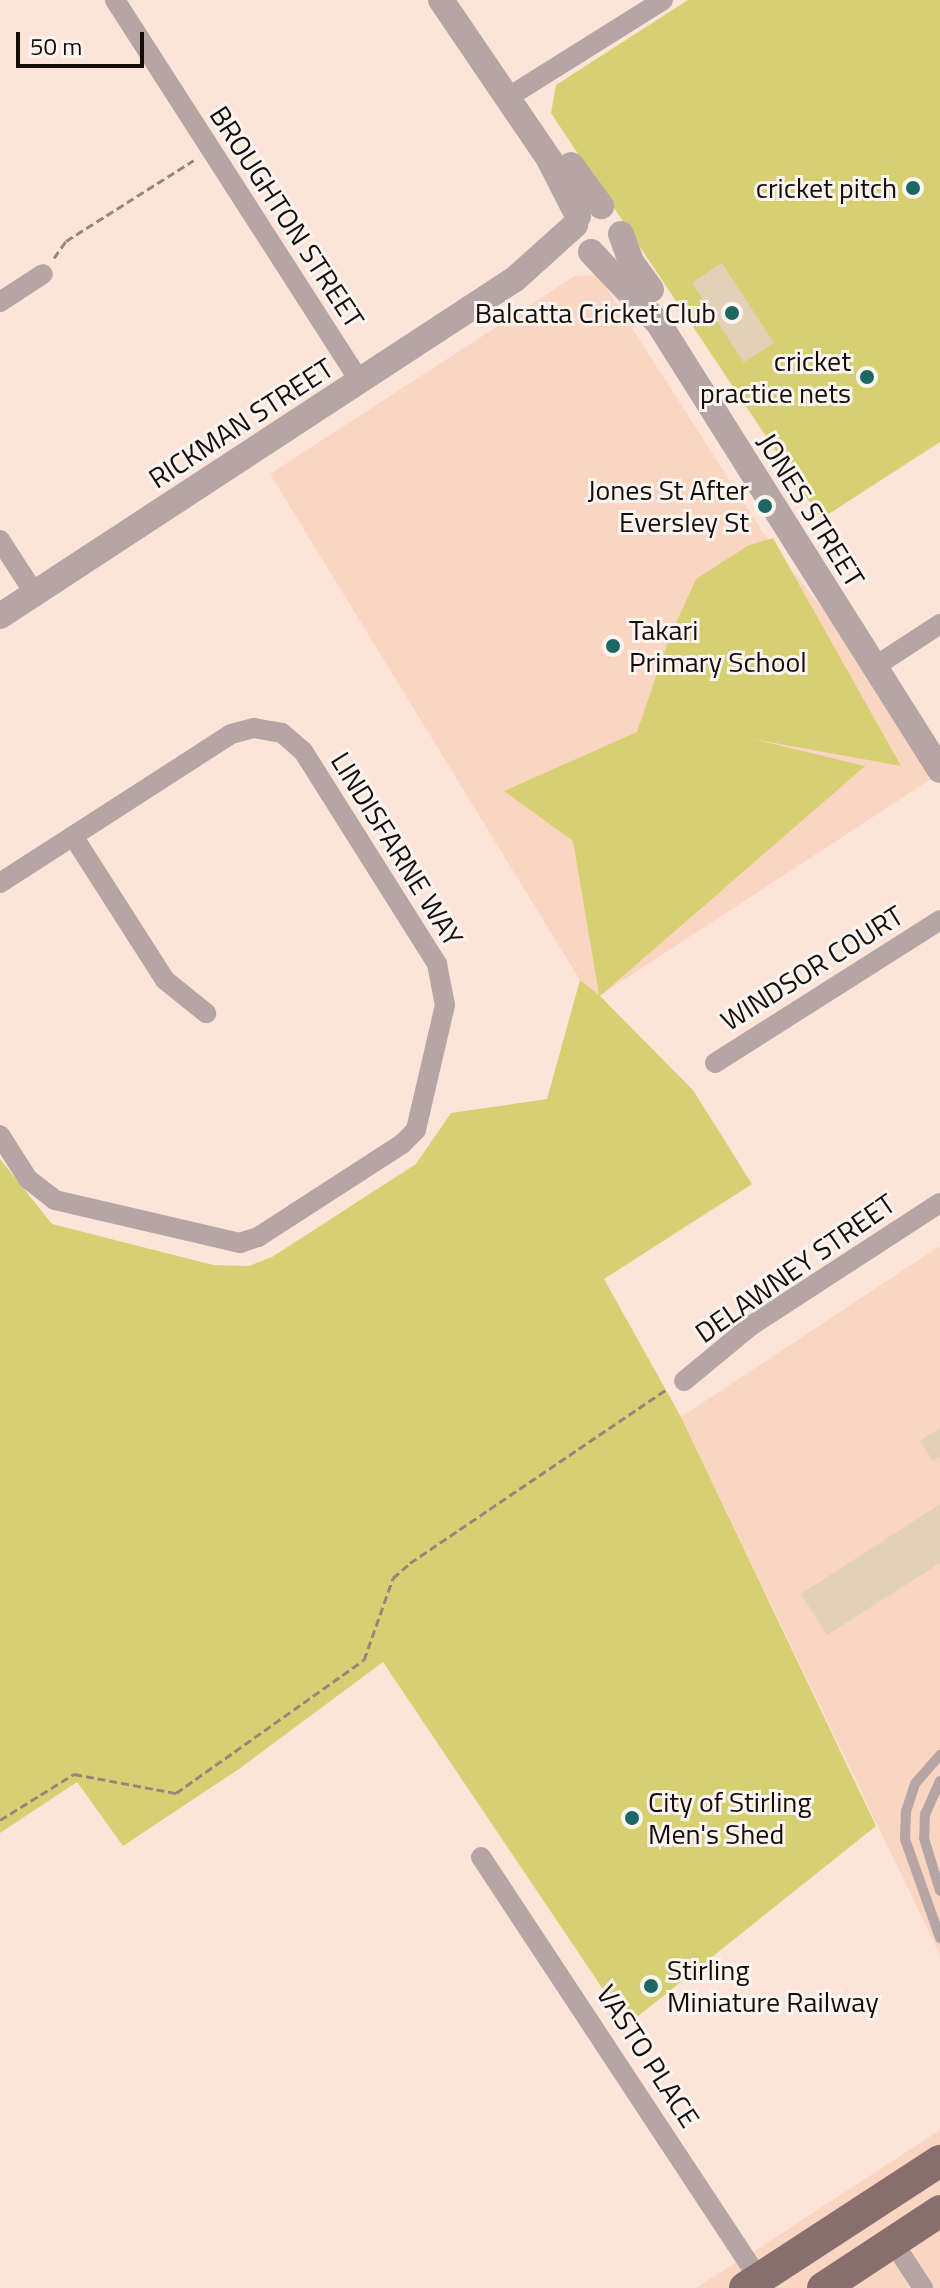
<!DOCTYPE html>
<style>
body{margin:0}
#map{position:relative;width:940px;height:2288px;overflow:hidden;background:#fce4d8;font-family:"Titillium Web",sans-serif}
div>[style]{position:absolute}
.built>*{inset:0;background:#fad5c2}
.green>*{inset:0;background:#d7d073}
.building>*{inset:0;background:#e2d0b8;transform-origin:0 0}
.path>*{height:3px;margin-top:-1.5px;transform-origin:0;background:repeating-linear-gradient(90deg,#97867d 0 8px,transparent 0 12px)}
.service>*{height:10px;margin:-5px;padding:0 5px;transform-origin:5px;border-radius:5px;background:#b5a6a5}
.minor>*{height:20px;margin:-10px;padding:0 10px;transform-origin:10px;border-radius:10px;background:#b5a6a5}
.tertiary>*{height:26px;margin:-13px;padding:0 13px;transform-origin:13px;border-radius:13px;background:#b5a6a5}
.primary>*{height:32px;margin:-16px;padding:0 16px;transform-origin:16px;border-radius:16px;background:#886e6d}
.dots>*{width:22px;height:22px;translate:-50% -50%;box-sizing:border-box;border:4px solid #fbf5f2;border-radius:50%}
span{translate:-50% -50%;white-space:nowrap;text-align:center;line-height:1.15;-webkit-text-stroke:6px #fbf5f2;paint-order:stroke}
.poi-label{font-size:28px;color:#160d08}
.right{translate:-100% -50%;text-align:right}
.left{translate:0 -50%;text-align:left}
.street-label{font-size:28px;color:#160d08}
.scale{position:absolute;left:16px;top:32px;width:128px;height:36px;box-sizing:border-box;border:4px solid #160d08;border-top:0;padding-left:10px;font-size:24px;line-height:28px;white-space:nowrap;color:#160d08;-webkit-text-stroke:6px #fbf5f2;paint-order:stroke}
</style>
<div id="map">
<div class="built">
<div style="clip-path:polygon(598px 275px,762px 531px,940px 761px,940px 773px,599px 996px,580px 980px,270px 474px,575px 276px)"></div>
<div style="clip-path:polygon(940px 1246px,940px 1955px,681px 1417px)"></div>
<div style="clip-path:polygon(940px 2130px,940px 2288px,696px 2288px,770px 2241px)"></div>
</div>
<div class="green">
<div style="clip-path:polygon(688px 0,940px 0,940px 442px,821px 519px,551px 113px,556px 85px)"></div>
<div style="clip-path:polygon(773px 538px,901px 766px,753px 739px,865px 766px,600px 996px,693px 1090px,752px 1184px,604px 1279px,681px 1417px,876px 1826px,627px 2025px,383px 1662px,239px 1769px,123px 1846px,77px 1782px,0 1833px,0 1159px,52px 1224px,213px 1265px,249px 1266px,272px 1257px,416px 1164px,451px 1113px,547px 1099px,580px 980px,599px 995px,573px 841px,504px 791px,637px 732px,670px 636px,696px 579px,749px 545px)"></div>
</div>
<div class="building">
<div style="left:722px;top:263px;width:95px;height:36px;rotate:57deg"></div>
<div style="clip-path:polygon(940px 1428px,940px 1457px,933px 1461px,920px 1441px)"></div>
<div style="clip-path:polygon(940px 1504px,940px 1563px,827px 1635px,801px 1594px)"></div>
</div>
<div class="path">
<div style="left:54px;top:258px;width:21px;rotate:-55deg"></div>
<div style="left:66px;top:241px;width:151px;rotate:-32.3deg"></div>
<div style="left:0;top:1820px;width:87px;rotate:-31.9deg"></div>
<div style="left:74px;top:1774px;width:104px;rotate:10.6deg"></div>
<div style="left:176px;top:1793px;width:230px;rotate:-35.3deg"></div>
<div style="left:364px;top:1660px;width:87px;rotate:-70.5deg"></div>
<div style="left:393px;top:1578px;width:23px;rotate:-41deg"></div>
<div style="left:410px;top:1563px;width:309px;rotate:-34.1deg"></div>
</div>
<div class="service">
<div style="left:940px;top:1755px;width:38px;rotate:131deg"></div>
<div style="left:915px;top:1784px;width:28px;rotate:108deg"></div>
<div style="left:906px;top:1811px;width:28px;rotate:92deg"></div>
<div style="left:905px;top:1839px;width:105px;rotate:70.5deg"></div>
<div style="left:940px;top:1781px;width:36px;rotate:114deg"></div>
<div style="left:925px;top:1814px;width:24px;rotate:92deg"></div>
<div style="left:924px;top:1838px;width:55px;rotate:73.2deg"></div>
</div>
<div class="minor">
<div style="left:115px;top:0;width:454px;rotate:57.3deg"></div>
<div style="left:507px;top:98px;width:184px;rotate:-32.1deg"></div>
<div style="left:0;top:302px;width:51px;rotate:-33.1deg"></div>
<div style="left:0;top:540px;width:64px;rotate:57.1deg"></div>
<div style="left:874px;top:667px;width:79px;rotate:-33.1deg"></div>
<div style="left:73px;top:836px;width:171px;rotate:57.4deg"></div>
<div style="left:165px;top:980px;width:53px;rotate:38.8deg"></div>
<div style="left:0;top:883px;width:275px;rotate:-32.8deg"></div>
<div style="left:231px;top:734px;width:24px;rotate:-15deg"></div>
<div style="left:254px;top:728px;width:28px;rotate:10deg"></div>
<div style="left:282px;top:733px;width:28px;rotate:41deg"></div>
<div style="left:303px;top:751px;width:252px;rotate:57.8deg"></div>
<div style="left:437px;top:964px;width:42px;rotate:79deg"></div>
<div style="left:445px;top:1005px;width:128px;rotate:103.1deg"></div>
<div style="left:416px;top:1130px;width:20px;rotate:135deg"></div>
<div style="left:402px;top:1144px;width:171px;rotate:147.1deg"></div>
<div style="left:258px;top:1237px;width:19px;rotate:162deg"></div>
<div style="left:240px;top:1243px;width:190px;rotate:-166.9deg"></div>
<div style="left:55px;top:1200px;width:34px;rotate:-142deg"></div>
<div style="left:28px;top:1179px;width:52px;rotate:-122.5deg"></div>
<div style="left:715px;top:1063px;width:267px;rotate:-32.4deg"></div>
<div style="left:684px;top:1381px;width:88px;rotate:-39.5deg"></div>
<div style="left:752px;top:1325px;width:224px;rotate:-33deg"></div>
<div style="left:481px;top:1857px;width:516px;rotate:56.62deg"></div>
<div style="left:893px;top:2242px;width:55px;rotate:56.9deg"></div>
</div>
<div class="tertiary">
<div style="left:441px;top:0;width:192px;rotate:55.8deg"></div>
<div style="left:549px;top:159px;width:64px;rotate:63deg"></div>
<div style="left:571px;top:165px;width:51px;rotate:53.8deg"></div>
<div style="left:621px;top:234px;width:30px;rotate:70deg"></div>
<div style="left:631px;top:262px;width:34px;rotate:54deg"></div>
<div style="left:591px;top:252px;width:99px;rotate:46.6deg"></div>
<div style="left:659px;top:324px;width:527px;rotate:57.79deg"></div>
<div style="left:0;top:616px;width:615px;rotate:-33.2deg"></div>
<div style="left:515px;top:279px;width:81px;rotate:-42deg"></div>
</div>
<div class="primary">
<div style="left:745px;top:2288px;width:233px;rotate:-33.1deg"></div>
<div style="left:823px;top:2288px;width:140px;rotate:-33.3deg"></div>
</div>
<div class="dots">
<div style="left:913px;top:188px;background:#1b6762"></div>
<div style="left:732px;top:313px;background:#1b6762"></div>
<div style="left:867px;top:377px;background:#1b6762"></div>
<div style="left:765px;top:506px;background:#1b6762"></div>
<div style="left:613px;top:646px;background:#1b6762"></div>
<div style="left:632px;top:1818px;background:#1b6762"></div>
<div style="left:651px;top:1986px;background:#1b6762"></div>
</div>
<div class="poi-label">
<span class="right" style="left:897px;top:188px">cricket pitch</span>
<span class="right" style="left:716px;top:313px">Balcatta Cricket Club</span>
<span class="right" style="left:851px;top:377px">cricket<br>practice nets</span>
<span class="right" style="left:749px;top:506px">Jones St After<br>Eversley St</span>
<span class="left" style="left:629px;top:646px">Takari<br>Primary School</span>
<span class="left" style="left:648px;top:1818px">City of Stirling<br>Men's Shed</span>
<span class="left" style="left:667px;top:1986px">Stirling<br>Miniature Railway</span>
</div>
<div class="street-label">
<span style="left:287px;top:217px;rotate:57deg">BROUGHTON STREET</span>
<span style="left:241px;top:423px;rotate:-33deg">RICKMAN STREET</span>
<span style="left:811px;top:510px;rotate:58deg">JONES STREET</span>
<span style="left:397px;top:849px;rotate:58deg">LINDISFARNE WAY</span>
<span style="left:812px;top:968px;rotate:-32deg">WINDSOR COURT</span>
<span style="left:795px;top:1268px;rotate:-35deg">DELAWNEY STREET</span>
<span style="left:648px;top:2056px;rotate:57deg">VASTO PLACE</span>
</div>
<div class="scale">50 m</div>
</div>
